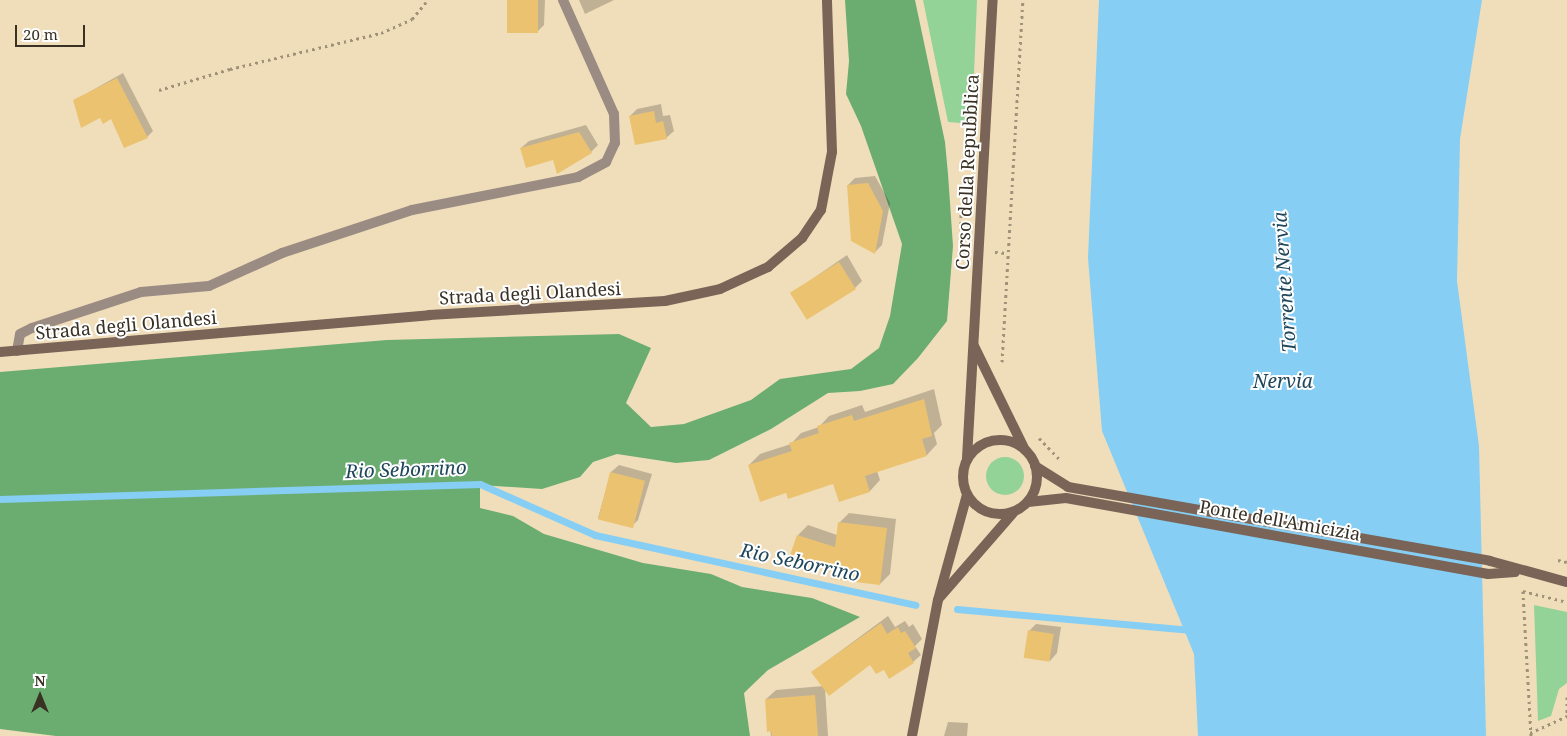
<!DOCTYPE html>
<style>
body{margin:0}
#map{position:relative;width:1567px;height:736px;overflow:hidden;background:#f0debb;font-family:"Noto Serif",serif}
div>[style]{position:absolute}
.green>*{inset:0;background:#94d397}
.round{border-radius:50%}
.forest>*{inset:0;background:#6bad70}
.water>*{inset:0;background:#86cef4}
.shadow>*{inset:0;background:#0003}
.stream>*{height:7px;margin:-3.5px;padding:0 3.5px;transform-origin:3.5px;border-radius:3.5px;background:#86cef4}
.building>*{inset:0;background:#ebc370;transform-origin:0 0}
.path>*{height:3px;margin-top:-1.5px;transform-origin:0;background:repeating-linear-gradient(90deg,#9f9279 0 2.5px,transparent 0 6.5px)}
.street>*{height:10px;margin:-5px;padding:0 5px;transform-origin:5px;border-radius:5px;background:#9b8c83}
.secondary>*{height:10px;margin:-5px;padding:0 5px;transform-origin:5px;border-radius:5px;background:#796457}
.secondary>.ring{margin:-5px;padding:0;box-sizing:content-box;background:none;border:10px solid #796457;border-radius:50%}
span{translate:-50% -50%;white-space:nowrap;text-align:center;line-height:1.15;-webkit-text-stroke:4px #fff;paint-order:stroke}
.street-label{font-size:18px;color:#383124}
.water-label{font-size:19px;color:#1f475b;font-style:italic}
.north{position:absolute;left:15px;top:671px;width:50px;height:50px;-webkit-text-stroke:4px #fff;paint-order:stroke;rotate:0deg;font-size:14px;font-weight:700;line-height:20px;text-align:center;color:#383124}
.north::after{content:'';display:block;margin:auto;width:18px;height:22px;background:#383124;clip-path:polygon(50% 0,100% 100%,50% 72%,0 100%)}
.scale{position:absolute;left:15px;top:25px;width:70px;height:22px;box-sizing:border-box;border:2px solid #383124;border-top:0;padding-left:6px;font-size:15px;line-height:18px;white-space:nowrap;color:#383124;-webkit-text-stroke:4px #fff;paint-order:stroke}
</style>
<div id="map">
<div class="green">
<div style="clip-path:polygon(923px 0,977px 0,972px 124px,948px 122px)"></div>
<div class="round" style="left:986px;top:457px;width:38px;height:38px"></div>
<div style="clip-path:polygon(1534px 605px,1567px 612px,1567px 683px,1559px 689px,1551px 716px,1538px 721px)"></div>
</div>
<div class="forest">
<div style="clip-path:polygon(845px 0,915px 0,945px 142px,948px 174px,953px 246px,947px 321px,918px 358px,893px 384px,860px 391px,828px 393px,771px 429px,709px 460px,676px 463px,617px 454px,593px 462px,580px 477px,542px 489px,480px 485px,480px 508px,513px 516px,544px 534px,643px 563px,711px 574px,742px 587px,812px 598px,860px 617px,768px 670px,744px 693px,750px 736px,56px 736px,0 729px,0 372px,387px 340px,619px 334px,651px 348px,626px 403px,651px 427px,684px 424px,751px 400px,780px 379px,851px 369px,879px 348px,890px 316px,902px 244px,861px 126px,846px 94px,849px 61px)"></div>
</div>
<div class="water">
<div style="clip-path:polygon(1099px 0,1482px 0,1460px 139px,1457px 281px,1479px 446px,1486px 736px,1198px 736px,1194px 654px,1102px 431px,1088px 258px)"></div>
</div>
<div class="shadow">
<div style="clip-path:polygon(508px 0,545px 0,544px 25px,537px 32px)"></div>
<div style="clip-path:polygon(579px 0,614px 0,585px 14px)"></div>
<div style="clip-path:polygon(123px 73px,153px 131px,147px 137px,111px 118px,101px 116px,75px 100px)"></div>
<div style="clip-path:polygon(661px 104px,663px 116px,670px 115px,674px 131px,666px 138px,630px 116px,637px 109px)"></div>
<div style="clip-path:polygon(586px 125px,598px 145px,591px 152px,554px 159px,521px 148px,529px 141px)"></div>
<div style="clip-path:polygon(875px 176px,890px 203px,882px 245px,875px 252px,848px 185px,855px 178px)"></div>
<div style="clip-path:polygon(847px 255px,862px 281px,855px 288px,792px 293px)"></div>
<div style="clip-path:polygon(934px 389px,942px 425px,934px 433px,937px 444px,927px 455px,877px 471px,880px 480px,870px 491px,840px 501px,834px 483px,787px 492px,749px 465px,760px 454px,791px 444px,801px 433px,819px 427px,829px 416px,862px 405px,865px 412px)"></div>
<div style="clip-path:polygon(619px 465px,652px 474px,638px 520px,631px 527px,598px 518px,611px 472px)"></div>
<div style="clip-path:polygon(849px 513px,896px 519px,890px 574px,880px 584px,833px 568px,798px 535px,808px 525px,837px 535px,839px 523px)"></div>
<div style="clip-path:polygon(888px 616px,895px 627px,905px 621px,909px 627px,913px 624px,922px 639px,915px 646px,921px 655px,913px 662px,884px 668px,871px 663px,825px 688px,828px 736px,771px 736px,766px 699px,776px 690px,823px 686px,812px 672px)"></div>
<div style="clip-path:polygon(1036px 624px,1061px 627px,1057px 653px,1050px 661px,1029px 631px)"></div>
<div style="clip-path:polygon(948px 722px,968px 723px,967px 736px,944px 736px)"></div>
</div>
<div class="stream">
<div style="left:0;top:499px;width:480px;rotate:-1.8deg"></div>
<div style="left:480px;top:484px;width:126px;rotate:23.9deg"></div>
<div style="left:595px;top:535px;width:328px;rotate:12.3deg"></div>
<div style="left:957px;top:609px;width:235px;rotate:5.1deg"></div>
</div>
<div class="building">
<div style="left:507px;top:0;width:31px;height:33px"></div>
<div style="clip-path:polygon(117px 78px,148px 138px,124px 148px,111px 119px,103px 124px,100px 118px,81px 128px,73px 100px)"></div>
<div style="clip-path:polygon(654px 111px,656px 123px,663px 121px,667px 139px,635px 145px,629px 116px)"></div>
<div style="clip-path:polygon(579px 132px,592px 153px,557px 174px,553px 160px,526px 168px,520px 148px)"></div>
<div style="clip-path:polygon(868px 183px,883px 211px,875px 254px,851px 241px,847px 185px)"></div>
<div style="left:839px;top:262px;width:32px;height:58px;rotate:58deg"></div>
<div style="clip-path:polygon(924px 399px,932px 436px,922px 439px,927px 456px,865px 476px,870px 492px,839px 502px,833px 484px,788px 499px,786px 493px,760px 502px,748px 465px,792px 451px,789px 443px,819px 433px,817px 426px,852px 415px,854px 421px)"></div>
<div style="left:610px;top:472px;width:36px;height:49px;rotate:14deg"></div>
<div style="clip-path:polygon(838px 522px,887px 528px,880px 585px,831px 579px,832px 569px,790px 555px,797px 535px,835px 547px)"></div>
<div style="clip-path:polygon(881px 623px,887px 634px,898px 627px,901px 633px,905px 631px,916px 648px,908px 653px,914px 663px,889px 679px,884px 670px,876px 674px,870px 665px,829px 696px,811px 672px)"></div>
<div style="left:1028px;top:630px;width:26px;height:28px;rotate:9deg"></div>
<div style="clip-path:polygon(815px 695px,818px 736px,772px 736px,771px 731px,767px 732px,765px 699px)"></div>
</div>
<div class="path">
<div style="left:159px;top:90px;width:74px;rotate:-16.5deg"></div>
<div style="left:230px;top:69px;width:155px;rotate:-13.4deg"></div>
<div style="left:381px;top:33px;width:34px;rotate:-24deg"></div>
<div style="left:412px;top:19px;width:25px;rotate:-50deg"></div>
<div style="left:961px;top:230px;width:17px;rotate:-90deg"></div>
<div style="left:995px;top:252px;width:12px;rotate:5deg"></div>
<div style="left:1002px;top:362px;width:363px;rotate:-86.7deg"></div>
<div style="left:1039px;top:438px;width:32px;rotate:46deg"></div>
<div style="left:1558px;top:560px;width:9px;rotate:13deg"></div>
<div style="left:1567px;top:697px;width:19px;rotate:90deg"></div>
<div style="left:1530px;top:733px;width:41px;rotate:-24.7deg"></div>
<div style="left:1531px;top:736px;width:145px;rotate:-93.2deg"></div>
<div style="left:1523px;top:591px;width:45px;rotate:14deg"></div>
</div>
<div class="street">
<div style="left:17px;top:351px;width:17px;rotate:-80deg"></div>
<div style="left:20px;top:334px;width:13px;rotate:-27deg"></div>
<div style="left:32px;top:328px;width:115px;rotate:-18.3deg"></div>
<div style="left:141px;top:292px;width:68px;rotate:-5deg"></div>
<div style="left:209px;top:286px;width:80px;rotate:-24.3deg"></div>
<div style="left:282px;top:253px;width:137px;rotate:-18.3deg"></div>
<div style="left:412px;top:210px;width:169px;rotate:-11.2deg"></div>
<div style="left:578px;top:177px;width:32px;rotate:-28deg"></div>
<div style="left:606px;top:162px;width:21px;rotate:-65deg"></div>
<div style="left:615px;top:143px;width:29px;rotate:-92deg"></div>
<div style="left:614px;top:114px;width:125px;rotate:-114.1deg"></div>
</div>
<div class="secondary">
<div style="left:974px;top:346px;width:116px;rotate:63.9deg"></div>
<div style="left:0;top:352px;width:431px;rotate:-4.9deg"></div>
<div style="left:429px;top:315px;width:236px;rotate:-3.4deg"></div>
<div style="left:665px;top:301px;width:56px;rotate:-12.3deg"></div>
<div style="left:720px;top:289px;width:53px;rotate:-24.6deg"></div>
<div style="left:768px;top:267px;width:45px;rotate:-40.5deg"></div>
<div style="left:802px;top:238px;width:34px;rotate:-56deg"></div>
<div style="left:821px;top:210px;width:59px;rotate:-79.3deg"></div>
<div style="left:832px;top:152px;width:152px;rotate:-91.9deg"></div>
<div class="ring" style="left:963px;top:440px;width:64px;height:64px"></div>
<div style="left:967px;top:458px;width:459px;rotate:-86.8deg"></div>
<div style="left:1035px;top:466px;width:39px;rotate:32deg"></div>
<div style="left:1068px;top:487px;width:428px;rotate:9.9deg"></div>
<div style="left:1490px;top:561px;width:80px;rotate:15.3deg"></div>
<div style="left:1028px;top:502px;width:38px;rotate:-6deg"></div>
<div style="left:1066px;top:498px;width:429px;rotate:10.2deg"></div>
<div style="left:1488px;top:574px;width:27px;rotate:-4deg"></div>
<div style="left:940px;top:597px;width:111px;rotate:-49deg"></div>
<div style="left:912px;top:736px;width:138px;rotate:-79.2deg"></div>
<div style="left:938px;top:600px;width:109px;rotate:-74.6deg"></div>
</div>
<div class="street-label">
<span style="left:967px;top:172px;rotate:-87deg">Corso della Repubblica</span>
<span style="left:530px;top:293px;rotate:-3deg">Strada degli Olandesi</span>
<span style="left:126px;top:325px;rotate:-5deg">Strada degli Olandesi</span>
<span style="left:1280px;top:520px;rotate:10deg">Ponte dell'Amicizia</span>
</div>
<div class="water-label">
<span style="left:1285px;top:282px;rotate:-94deg">Torrente Nervia</span>
<span style="left:1283px;top:382px">Nervia</span>
<span style="left:406px;top:470px;rotate:-2deg">Rio Seborrino</span>
<span style="left:800px;top:563px;rotate:12deg">Rio Seborrino</span>
</div>
<div class="north">N</div>
<div class="scale">20 m</div>
</div>
